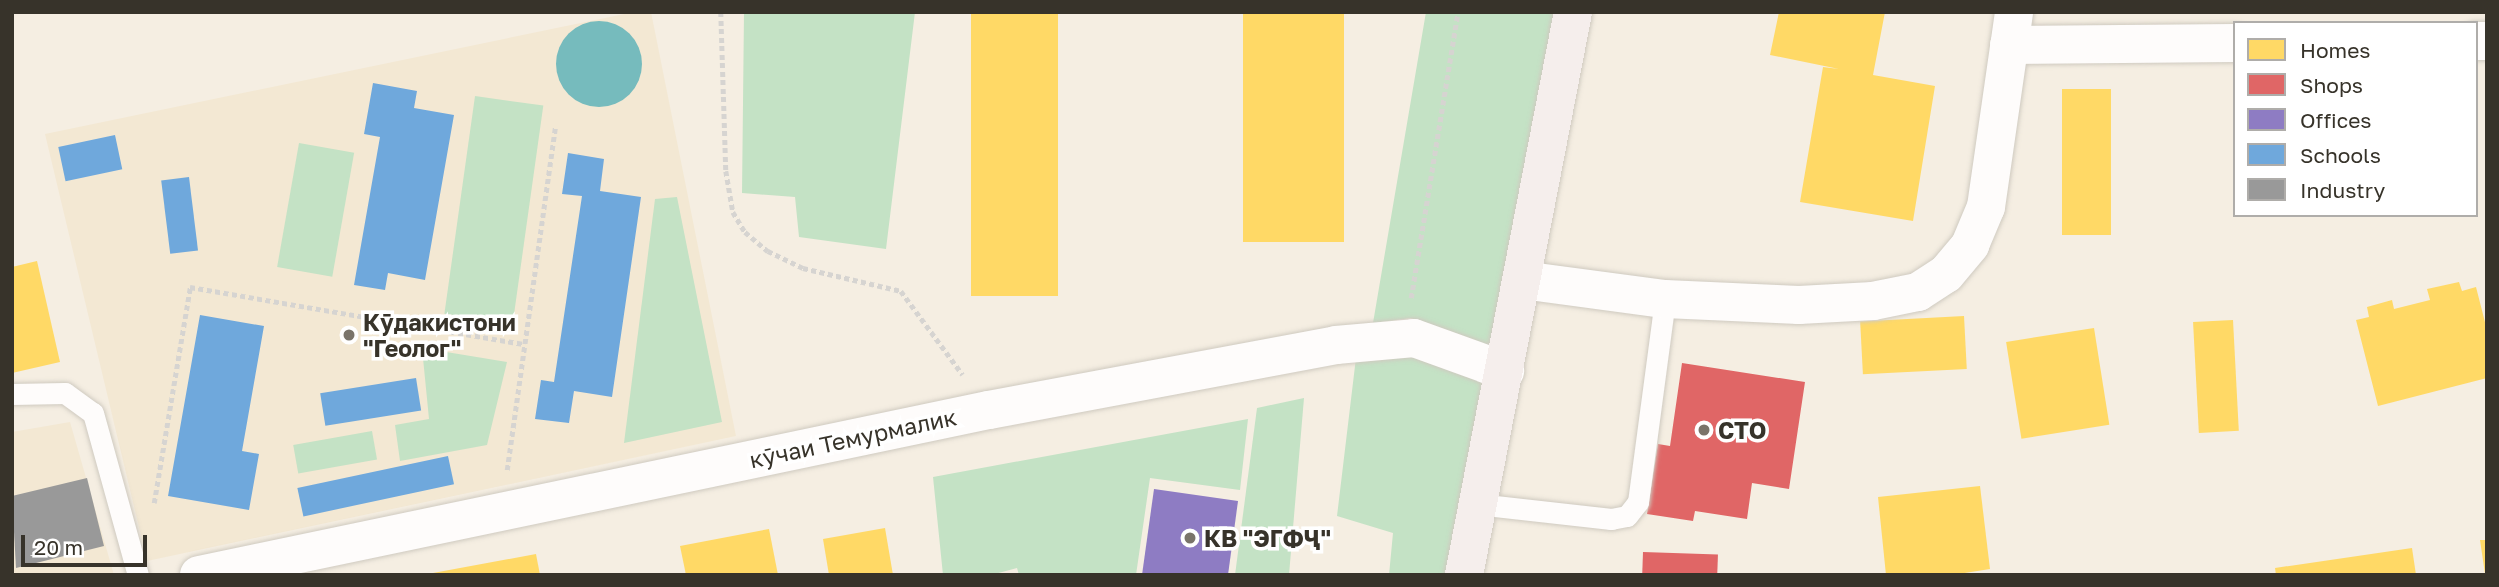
<!DOCTYPE html>
<meta charset="utf-8">
<style>
body{margin:0}
#map{position:relative;width:2499px;height:587px;overflow:hidden;background:#f5eee2;font-family:"Golos Text",sans-serif}
div>[style]{position:absolute}
.built>*{inset:0;background:#f3e8d3}
.green>*{inset:0;background:#c4e2c5;transform-origin:0 0}
.water>*{inset:0;background:#76bbbd}
.round{border-radius:50%}
.homes>*{inset:0;background:#ffd966;transform-origin:0 0}
.shops>*{inset:0;background:#e06666;transform-origin:0 0}
.offices>*{inset:0;background:#8e7cc3}
.schools>*{inset:0;background:#6fa8dc;transform-origin:0 0}
.industry>*{inset:0;background:#999}
.path>*{height:4.5px;margin-top:-2.25px;transform-origin:0;background:repeating-linear-gradient(90deg,#d6d4d1 0 5px,transparent 0 8.5px)}
.roads{filter:drop-shadow(0 0 2px #cfcac0) drop-shadow(0 0 2px #cfcac0)}
.service>*{height:21px;margin:-10.5px;padding:0 10.5px;transform-origin:10.5px;border-radius:10.5px;background:#fefcfb}
.minor>*{height:38px;margin:-19px;padding:0 19px;transform-origin:19px;border-radius:19px;background:#fefcfb}
.trunk>*{height:38px;margin:-19px;padding:0 19px;transform-origin:19px;border-radius:19px;background:#f5eeec}
.dots>*{width:19px;height:19px;translate:-50% -50%;box-sizing:border-box;border:4px solid #fff;border-radius:50%}
span{translate:-50% -50%;white-space:nowrap;text-align:center;line-height:1.15;-webkit-text-stroke:7px #fff;paint-order:stroke}
.poi-label{font-size:23px;color:#37332a;font-weight:700}
.left{translate:0 -50%;text-align:left}
.street-label{font-size:23px;color:#37332a}
.frame{position:absolute;inset:0;border:14px solid #37332a;pointer-events:none}
.legend{position:absolute;left:2233px;top:21px;width:245px;height:196px;box-sizing:border-box;background:#fff;border:2px solid #afadaa;margin:0;padding:9px 12px;list-style:none;font-size:21px;color:#37332a}
.legend li{display:flex;align-items:center;gap:14px;height:35px}
.legend b{width:35px;border:2px solid #afadaa}
.scale{position:absolute;left:21px;top:535px;width:126px;height:32px;box-sizing:border-box;border:4px solid #37332a;border-top:0;padding-left:9px;font-size:21px;line-height:24px;white-space:nowrap;color:#37332a;-webkit-text-stroke:5px #fff;paint-order:stroke}
</style>
<div id="map">
<div class="built">
<div style="clip-path:polygon(634px 12px,651px 12px,736px 436px,147px 561px,45px 134px)"></div>
<div style="clip-path:polygon(70px 422px,114px 575px,12px 575px,12px 432px)"></div>
</div>
<div class="green">
<div style="clip-path:polygon(744px 12px,915px 12px,886px 249px,799px 237px,795px 197px,742px 193px)"></div>
<div style="clip-path:polygon(1426px 12px,1554px 12px,1496px 352px,1411px 318px,1373px 323px)"></div>
<div style="left:475px;top:96px;width:69px;height:220px;rotate:8deg"></div>
<div style="left:299px;top:143px;width:56px;height:126px;rotate:10deg"></div>
<div style="clip-path:polygon(677px 197px,722px 422px,624px 443px,655px 199px)"></div>
<div style="clip-path:polygon(1358px 341px,1505px 371px,1466px 575px,1389px 575px,1393px 533px,1337px 516px)"></div>
<div style="clip-path:polygon(422px 348px,507px 362px,487px 445px,400px 461px,395px 425px,429px 419px)"></div>
<div style="clip-path:polygon(1304px 398px,1289px 575px,1235px 575px,1257px 408px)"></div>
<div style="clip-path:polygon(1248px 419px,1240px 490px,1150px 478px,1136px 575px,1019px 575px,1017px 568px,991px 575px,943px 575px,933px 477px)"></div>
<div style="left:372px;top:431px;width:29px;height:80px;rotate:80deg"></div>
</div>
<div class="water">
<div class="round" style="left:556px;top:21px;width:86px;height:86px"></div>
</div>
<div class="homes">
<div style="left:971px;top:12px;width:87px;height:284px"></div>
<div style="left:1243px;top:12px;width:101px;height:230px"></div>
<div style="clip-path:polygon(1779px 12px,1885px 12px,1873px 75px,1935px 86px,1913px 221px,1800px 202px,1823px 67px,1839px 69px,1770px 55px)"></div>
<div style="left:2062px;top:89px;width:49px;height:146px"></div>
<div style="clip-path:polygon(37px 261px,60px 362px,12px 373px,12px 267px)"></div>
<div style="clip-path:polygon(2459px 282px,2462px 291px,2476px 287px,2487px 330px,2487px 378px,2378px 406px,2356px 320px,2369px 317px,2367px 307px,2392px 300px,2394px 309px,2430px 300px,2427px 289px)"></div>
<div style="left:1964px;top:316px;width:53px;height:104px;rotate:87deg"></div>
<div style="left:2233px;top:320px;width:111px;height:40px;rotate:87deg"></div>
<div style="left:2094px;top:328px;width:98px;height:89px;rotate:81deg"></div>
<div style="clip-path:polygon(1980px 486px,1990px 569px,1952px 575px,1886px 575px,1878px 497px)"></div>
<div style="clip-path:polygon(885px 528px,893px 575px,829px 575px,823px 539px)"></div>
<div style="clip-path:polygon(769px 529px,778px 575px,686px 575px,680px 546px)"></div>
<div style="clip-path:polygon(2480px 540px,2487px 540px,2487px 574px,2485px 574px)"></div>
<div style="clip-path:polygon(2412px 548px,2416px 575px,2276px 575px,2275px 568px)"></div>
<div style="clip-path:polygon(536px 554px,540px 575px,433px 575px,433px 573px)"></div>
</div>
<div class="shops">
<div style="clip-path:polygon(1682px 363px,1805px 382px,1789px 489px,1752px 483px,1747px 519px,1695px 511px,1693px 521px,1647px 514px,1658px 444px,1670px 446px)"></div>
<div style="left:1643px;top:552px;width:75px;height:23px;rotate:2deg"></div>
</div>
<div class="offices">
<div style="clip-path:polygon(1154px 489px,1238px 501px,1228px 575px,1142px 575px)"></div>
</div>
<div class="schools">
<div style="clip-path:polygon(373px 83px,417px 91px,414px 108px,454px 115px,425px 280px,388px 273px,385px 290px,354px 285px,380px 137px,364px 134px)"></div>
<div style="left:115px;top:135px;width:35px;height:58px;rotate:78deg"></div>
<div style="clip-path:polygon(568px 153px,604px 159px,600px 191px,641px 197px,612px 397px,574px 391px,569px 423px,535px 419px,541px 380px,554px 382px,582px 196px,562px 194px)"></div>
<div style="left:189px;top:177px;width:74px;height:28px;rotate:83deg"></div>
<div style="clip-path:polygon(200px 315px,264px 326px,242px 451px,259px 454px,249px 510px,168px 496px)"></div>
<div style="left:416px;top:378px;width:33px;height:97px;rotate:81deg"></div>
<div style="left:448px;top:456px;width:29px;height:154px;rotate:78deg"></div>
</div>
<div class="industry">
<div style="clip-path:polygon(87px 478px,104px 546px,16px 568px,12px 496px)"></div>
</div>
<div class="path">
<div style="left:721px;top:12px;width:159px;rotate:88.2deg"></div>
<div style="left:726px;top:171px;width:42px;rotate:80.3deg"></div>
<div style="left:733px;top:212px;width:23px;rotate:59deg"></div>
<div style="left:745px;top:232px;width:30px;rotate:40deg"></div>
<div style="left:768px;top:251px;width:39px;rotate:26deg"></div>
<div style="left:803px;top:268px;width:101px;rotate:13.2deg"></div>
<div style="left:901px;top:291px;width:104px;rotate:53.6deg"></div>
<div style="left:1411px;top:298px;width:290px;rotate:-80.7deg"></div>
<div style="left:507px;top:470px;width:346px;rotate:-82deg"></div>
<div style="left:154px;top:503px;width:219px;rotate:-80.5deg"></div>
<div style="left:190px;top:287px;width:340px;rotate:9.7deg"></div>
</div>
<div class="roads">
<div class="service">
<div style="left:12px;top:394px;width:53px;rotate:-1.1deg"></div>
<div style="left:65px;top:393px;width:34px;rotate:36deg"></div>
<div style="left:93px;top:413px;width:168px;rotate:74.5deg"></div>
<div style="left:1477px;top:504px;width:135px;rotate:6.4deg"></div>
<div style="left:1611px;top:519px;width:16px;rotate:-11deg"></div>
<div style="left:1627px;top:516px;width:18px;rotate:-52deg"></div>
<div style="left:1638px;top:502px;width:205px;rotate:-82.4deg"></div>
</div>
<div class="minor">
<div style="left:2476px;top:41px;width:11px"></div>
<div style="left:2009px;top:45px;width:226px;rotate:-0.5deg"></div>
<div style="left:1522px;top:280px;width:144px;rotate:7.6deg"></div>
<div style="left:1665px;top:299px;width:134px;rotate:2.6deg"></div>
<div style="left:1799px;top:305px;width:74px;rotate:-3.1deg"></div>
<div style="left:1873px;top:301px;width:46px;rotate:-11.3deg"></div>
<div style="left:1918px;top:292px;width:33px;rotate:-33deg"></div>
<div style="left:1946px;top:274px;width:38px;rotate:-50deg"></div>
<div style="left:1970px;top:245px;width:41px;rotate:-67.2deg"></div>
<div style="left:1986px;top:207px;width:197px;rotate:-81.8deg"></div>
<div style="left:199px;top:575px;width:807px;rotate:-11.8deg"></div>
<div style="left:989px;top:410px;width:353px;rotate:-10.6deg"></div>
<div style="left:1336px;top:345px;width:78px;rotate:-5.1deg"></div>
<div style="left:1414px;top:338px;width:97px;rotate:19.9deg"></div>
</div>
<div class="trunk">
<div style="left:1464px;top:575px;width:573px;rotate:-79.04deg"></div>
</div>
</div>
<div class="dots">
<div style="left:349px;top:335px;background:#7a746a"></div>
<div style="left:1704px;top:430px;background:#7a746a"></div>
<div style="left:1190px;top:538px;background:#7a746a"></div>
</div>
<div class="poi-label">
<span class="left" style="left:363px;top:335px">Кӯдакистони<br>"Геолог"</span>
<span class="left" style="left:1718px;top:430px">СТО</span>
<span class="left" style="left:1204px;top:538px">КВ "ЭГФҶ"</span>
</div>
<div class="street-label">
<span style="left:853px;top:438px;rotate:-12deg">кӯчаи Темурмалик</span>
</div>
<div class="frame"></div>
<ul class="legend">
<li><b style="height:19px;background:#ffd966"></b>Homes</li>
<li><b style="height:19px;background:#e06666"></b>Shops</li>
<li><b style="height:19px;background:#8e7cc3"></b>Offices</li>
<li><b style="height:19px;background:#6fa8dc"></b>Schools</li>
<li><b style="height:19px;background:#999"></b>Industry</li>
</ul>
<div class="scale">20 m</div>
</div>
